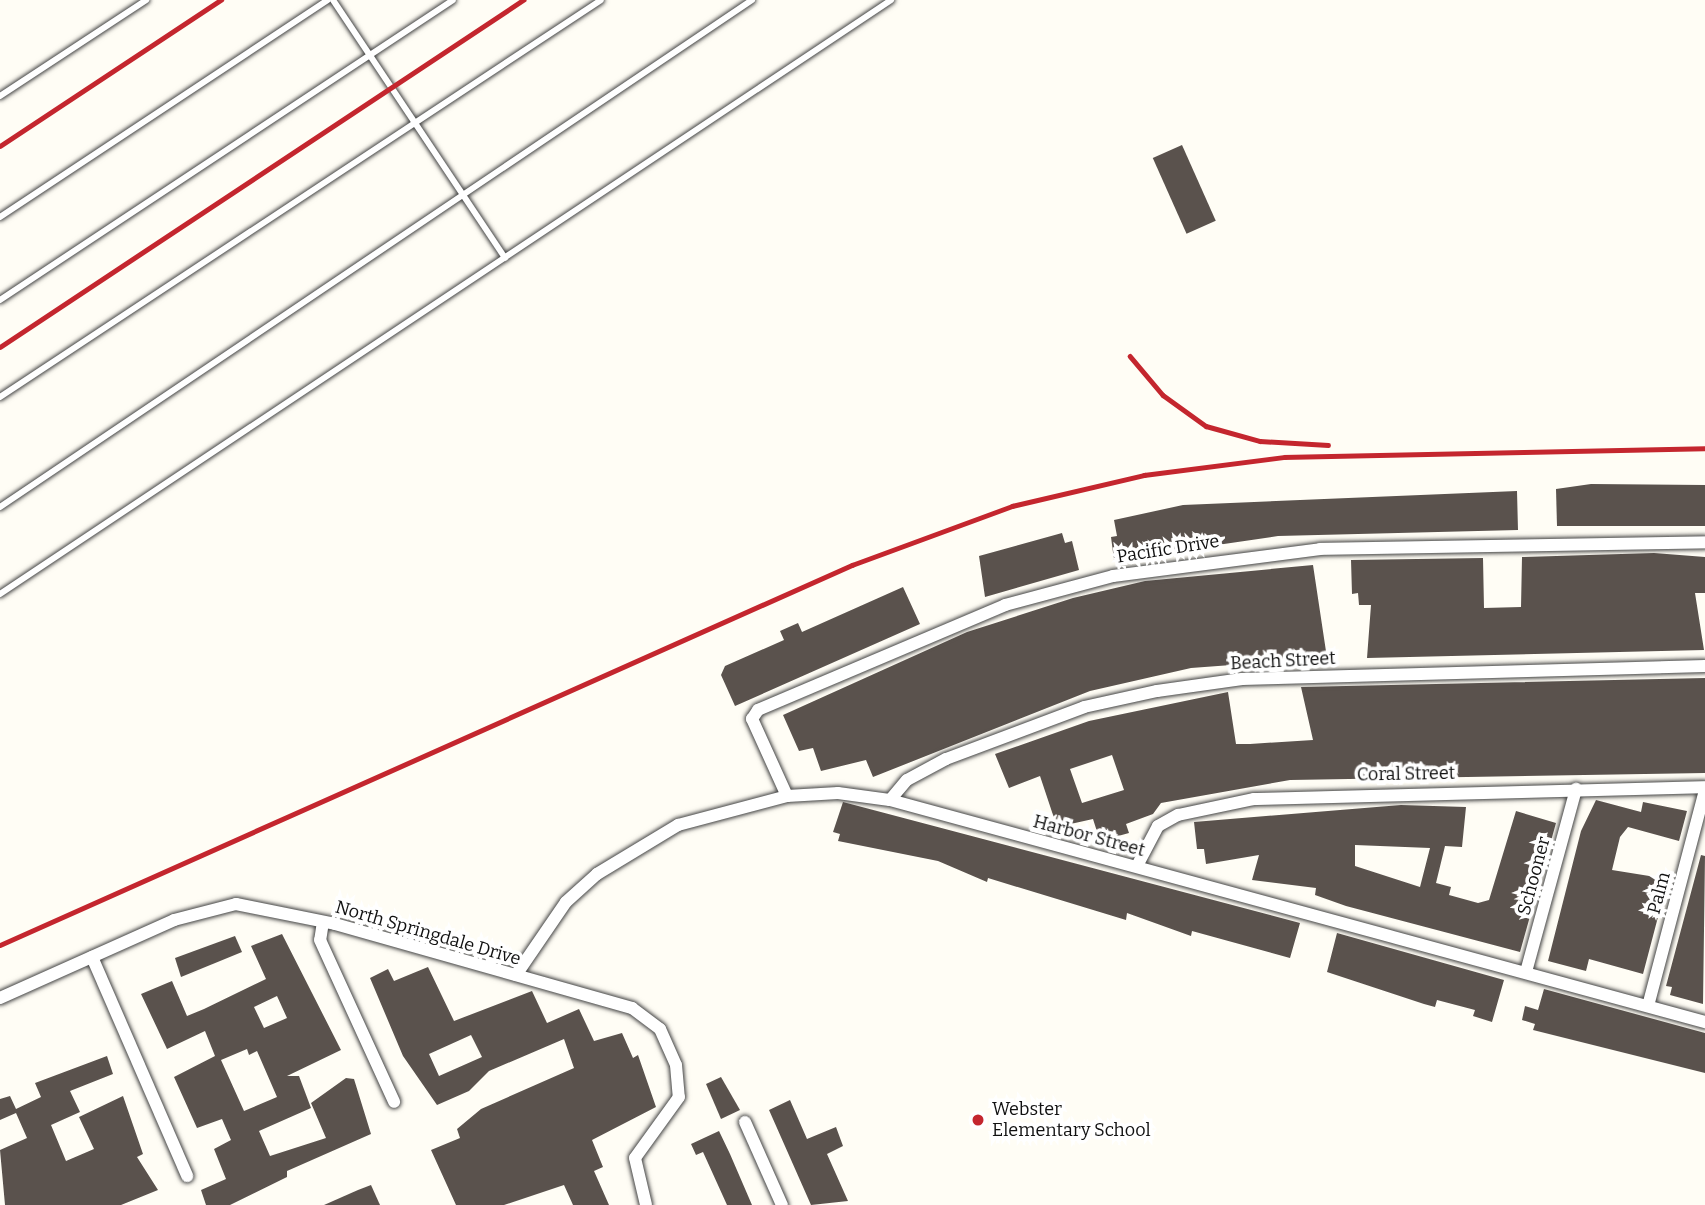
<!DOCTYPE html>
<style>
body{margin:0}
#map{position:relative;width:1705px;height:1205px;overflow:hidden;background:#fffdf5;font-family:Bitter,serif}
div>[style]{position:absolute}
.building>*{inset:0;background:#5a524d;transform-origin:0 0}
.roads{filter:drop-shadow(0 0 2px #444) drop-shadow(0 0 2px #444)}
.lane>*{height:6px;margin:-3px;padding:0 3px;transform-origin:3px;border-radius:3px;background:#fff}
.street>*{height:12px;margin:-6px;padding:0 6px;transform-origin:6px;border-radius:6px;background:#fff}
.rail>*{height:4.5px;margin:-2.25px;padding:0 2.25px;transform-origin:2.25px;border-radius:2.25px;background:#c4262e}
.dots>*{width:19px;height:19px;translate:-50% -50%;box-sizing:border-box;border:4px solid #fff;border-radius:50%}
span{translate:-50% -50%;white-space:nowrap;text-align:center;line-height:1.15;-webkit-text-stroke:7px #fff;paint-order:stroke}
.street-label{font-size:18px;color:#111}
.poi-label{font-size:18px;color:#111}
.left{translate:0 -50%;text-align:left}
</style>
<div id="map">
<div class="building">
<div style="left:1182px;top:145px;width:83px;height:32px;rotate:66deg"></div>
<div style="clip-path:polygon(1591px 484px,1705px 485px,1705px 526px,1557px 526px,1556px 489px)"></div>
<div style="clip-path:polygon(1517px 491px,1518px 530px,1278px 536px,1114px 560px,1111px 537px,1117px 536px,1114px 520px,1183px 505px)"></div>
<div style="clip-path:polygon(1062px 533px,1065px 543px,1072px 541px,1079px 570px,985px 597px,979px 556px)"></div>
<div style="clip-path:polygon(1654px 553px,1705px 557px,1705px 593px,1695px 593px,1704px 650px,1367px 658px,1371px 605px,1359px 605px,1358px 593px,1352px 594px,1351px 560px,1483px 558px,1484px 608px,1521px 607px,1522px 557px)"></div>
<div style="clip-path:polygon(1313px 565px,1327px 658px,1191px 668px,1090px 691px,873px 777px,866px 760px,821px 771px,813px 748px,799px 751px,783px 715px,967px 632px,1073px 598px,1145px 581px)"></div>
<div style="clip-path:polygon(903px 587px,920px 624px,735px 706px,721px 675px,725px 666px,784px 640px,780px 631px,798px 623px,802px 632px)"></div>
<div style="clip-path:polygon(evenodd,1705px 678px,1705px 773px,1290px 780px,1161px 803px,1153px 814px,1126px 824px,1129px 833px,1100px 841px,1093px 819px,1057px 827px,1040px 776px,1009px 788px,995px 754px,1089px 721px,1228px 692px,1236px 744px,1250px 744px,1313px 740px,1301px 687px,1705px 678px,1112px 755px,1124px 790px,1082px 803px,1070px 769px,1112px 755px)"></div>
<div style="clip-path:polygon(1596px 800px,1641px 812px,1643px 802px,1687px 811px,1679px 841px,1628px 827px,1620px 837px,1612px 870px,1668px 879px,1643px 974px,1589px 959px,1586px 971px,1548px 961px,1581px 831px)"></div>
<div style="clip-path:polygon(843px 802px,1300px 923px,1290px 958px,1192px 931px,1191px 936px,1127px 913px,1126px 920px,988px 878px,987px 882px,938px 861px,838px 841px,840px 834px,833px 832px)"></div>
<div style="clip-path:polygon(evenodd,1401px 805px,1466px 807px,1462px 847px,1445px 846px,1436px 883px,1451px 887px,1449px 895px,1478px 903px,1489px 900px,1516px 811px,1556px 823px,1520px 952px,1346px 906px,1315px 895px,1316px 888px,1252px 880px,1259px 855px,1206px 864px,1204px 849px,1197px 849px,1194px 822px,1401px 805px,1355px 845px,1430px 848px,1420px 887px,1355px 866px,1355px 845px)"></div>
<div style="clip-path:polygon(1701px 855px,1705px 856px,1703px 1004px,1670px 995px,1672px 987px,1666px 986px)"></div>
<div style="clip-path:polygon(1337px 933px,1504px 980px,1492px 1022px,1473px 1016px,1475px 1010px,1437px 1000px,1435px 1007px,1424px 1004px,1327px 972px)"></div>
<div style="clip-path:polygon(evenodd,282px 934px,341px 1050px,287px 1076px,299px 1076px,311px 1108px,259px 1131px,270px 1156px,326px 1138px,311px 1103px,346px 1078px,354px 1079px,371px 1134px,287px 1171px,287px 1177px,230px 1205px,206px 1205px,201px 1190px,226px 1179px,214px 1149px,231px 1140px,222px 1119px,197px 1128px,174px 1077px,215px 1056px,205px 1031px,167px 1049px,141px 994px,172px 981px,187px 1016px,204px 1009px,266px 979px,251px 946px,282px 934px,277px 996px,287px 1018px,264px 1028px,254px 1007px,277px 996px,282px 934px,247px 1049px,249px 1055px,257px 1051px,277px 1097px,244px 1111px,221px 1060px,247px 1049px)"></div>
<div style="clip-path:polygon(235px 936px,242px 952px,181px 977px,175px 958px)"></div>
<div style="clip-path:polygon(evenodd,428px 967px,454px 1021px,532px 991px,547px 1023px,579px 1009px,594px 1041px,622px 1033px,633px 1058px,638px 1055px,656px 1107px,592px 1140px,603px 1167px,594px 1171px,609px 1205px,573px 1205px,564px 1185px,504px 1205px,456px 1205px,431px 1150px,460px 1138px,457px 1129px,481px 1109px,574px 1068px,564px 1039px,489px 1071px,469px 1091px,437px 1105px,403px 1056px,370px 978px,388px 969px,394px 981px,428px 967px,471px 1035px,482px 1057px,439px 1076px,429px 1054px,471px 1035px)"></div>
<div style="clip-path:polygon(1544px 989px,1705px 1033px,1705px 1073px,1533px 1030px,1535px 1024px,1522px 1020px,1525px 1006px,1538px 1010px)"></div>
<div style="clip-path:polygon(107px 1056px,113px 1074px,70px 1091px,80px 1112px,51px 1125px,66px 1161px,94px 1149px,79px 1117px,123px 1096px,143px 1154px,137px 1157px,158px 1190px,121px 1205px,5px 1205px,0 1150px,27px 1138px,16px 1113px,0 1120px,0 1099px,10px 1096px,16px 1109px,41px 1097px,35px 1083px)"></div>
<div style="clip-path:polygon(721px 1077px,740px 1110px,721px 1119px,706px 1084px)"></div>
<div style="clip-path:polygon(790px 1100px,807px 1139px,836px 1127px,843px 1146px,827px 1154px,848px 1201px,811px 1205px,769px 1110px)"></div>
<div style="clip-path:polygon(719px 1131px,730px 1154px,752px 1205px,727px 1205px,703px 1152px,696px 1155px,691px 1144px)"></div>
<div style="clip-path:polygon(371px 1185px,380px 1205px,324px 1205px,358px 1190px)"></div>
</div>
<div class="roads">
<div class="lane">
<div style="left:333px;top:0;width:310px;rotate:56.3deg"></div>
<div style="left:0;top:96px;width:175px;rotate:-33.3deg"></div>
<div style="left:0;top:217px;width:393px;rotate:-33.5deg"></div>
<div style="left:0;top:300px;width:543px;rotate:-33.51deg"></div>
<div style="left:0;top:397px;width:720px;rotate:-33.45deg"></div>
<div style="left:0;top:507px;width:907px;rotate:-33.99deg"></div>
<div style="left:0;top:594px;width:1071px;rotate:-33.69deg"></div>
</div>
<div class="street">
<div style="left:787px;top:796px;width:85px;rotate:-114.4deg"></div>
<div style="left:752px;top:719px;width:11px;rotate:-56deg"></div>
<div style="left:758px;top:710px;width:268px;rotate:-23deg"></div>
<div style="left:1005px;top:605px;width:112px;rotate:-15deg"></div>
<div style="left:1113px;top:576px;width:209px;rotate:-7.4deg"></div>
<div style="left:1320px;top:549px;width:385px;rotate:-1deg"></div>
<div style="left:890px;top:800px;width:26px;rotate:-50deg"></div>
<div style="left:907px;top:780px;width:44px;rotate:-28.3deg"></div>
<div style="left:946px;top:759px;width:147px;rotate:-20.6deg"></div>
<div style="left:1084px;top:707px;width:75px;rotate:-12.4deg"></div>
<div style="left:1157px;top:691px;width:86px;rotate:-8deg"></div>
<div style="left:1242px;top:679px;width:463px;rotate:-1.6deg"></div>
<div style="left:1137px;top:866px;width:45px;rotate:-62.3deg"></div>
<div style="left:1158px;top:826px;width:23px;rotate:-29deg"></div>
<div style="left:1178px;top:815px;width:78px;rotate:-11.9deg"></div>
<div style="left:1254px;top:799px;width:451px;rotate:-1.5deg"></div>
<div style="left:323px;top:922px;width:18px;rotate:99deg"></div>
<div style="left:320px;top:940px;width:178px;rotate:65.4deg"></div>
<div style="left:92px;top:957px;width:239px;rotate:66.5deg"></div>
<div style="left:1526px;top:972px;width:190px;rotate:-74.7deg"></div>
<div style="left:516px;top:975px;width:88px;rotate:-55.6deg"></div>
<div style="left:566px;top:902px;width:42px;rotate:-42.1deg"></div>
<div style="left:597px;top:874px;width:95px;rotate:-31.2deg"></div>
<div style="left:678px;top:825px;width:113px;rotate:-14.9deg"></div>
<div style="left:787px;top:796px;width:51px;rotate:-3.4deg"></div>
<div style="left:838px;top:793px;width:52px;rotate:7.7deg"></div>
<div style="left:890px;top:800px;width:845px;rotate:15.24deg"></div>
<div style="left:0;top:998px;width:191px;rotate:-24.1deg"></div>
<div style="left:174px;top:920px;width:64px;rotate:-14.5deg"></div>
<div style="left:236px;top:904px;width:101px;rotate:11.4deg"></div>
<div style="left:335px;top:924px;width:309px;rotate:15.8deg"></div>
<div style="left:632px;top:1008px;width:35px;rotate:37deg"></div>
<div style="left:660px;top:1029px;width:39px;rotate:66deg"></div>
<div style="left:676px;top:1065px;width:32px;rotate:85deg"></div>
<div style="left:679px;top:1097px;width:75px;rotate:125.8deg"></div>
<div style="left:635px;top:1158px;width:48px;rotate:76.8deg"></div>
<div style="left:1648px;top:1006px;width:223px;rotate:-75.2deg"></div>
<div style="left:745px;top:1122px;width:91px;rotate:66deg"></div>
</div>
</div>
<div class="rail">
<div style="left:0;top:146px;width:265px;rotate:-33.5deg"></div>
<div style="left:0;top:347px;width:628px;rotate:-33.56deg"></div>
<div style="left:1130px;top:356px;width:51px;rotate:49.8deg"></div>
<div style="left:1163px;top:395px;width:53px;rotate:35.8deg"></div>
<div style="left:1206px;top:426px;width:56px;rotate:15.5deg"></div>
<div style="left:1260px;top:441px;width:68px;rotate:3.4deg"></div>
<div style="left:0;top:945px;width:933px;rotate:-24.04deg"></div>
<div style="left:852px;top:565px;width:171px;rotate:-20.2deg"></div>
<div style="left:1012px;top:506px;width:136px;rotate:-13.2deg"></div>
<div style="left:1144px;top:475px;width:142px;rotate:-7.3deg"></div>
<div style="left:1285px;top:457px;width:420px;rotate:-1.2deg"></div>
</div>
<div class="dots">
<div style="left:978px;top:1120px;background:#c4262e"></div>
</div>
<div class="street-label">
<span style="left:1168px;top:549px;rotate:-9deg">Pacific Drive</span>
<span style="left:1283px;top:661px;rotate:-3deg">Beach Street</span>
<span style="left:1406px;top:774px;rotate:-1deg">Coral Street</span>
<span style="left:1089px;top:836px;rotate:15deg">Harbor Street</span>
<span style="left:1534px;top:876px;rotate:-75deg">Schooner</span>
<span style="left:1659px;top:893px;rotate:-75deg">Palm</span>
<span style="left:428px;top:933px;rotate:16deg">North Springdale Drive</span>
</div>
<div class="poi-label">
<span class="left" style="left:992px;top:1120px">Webster<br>Elementary School</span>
</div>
</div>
